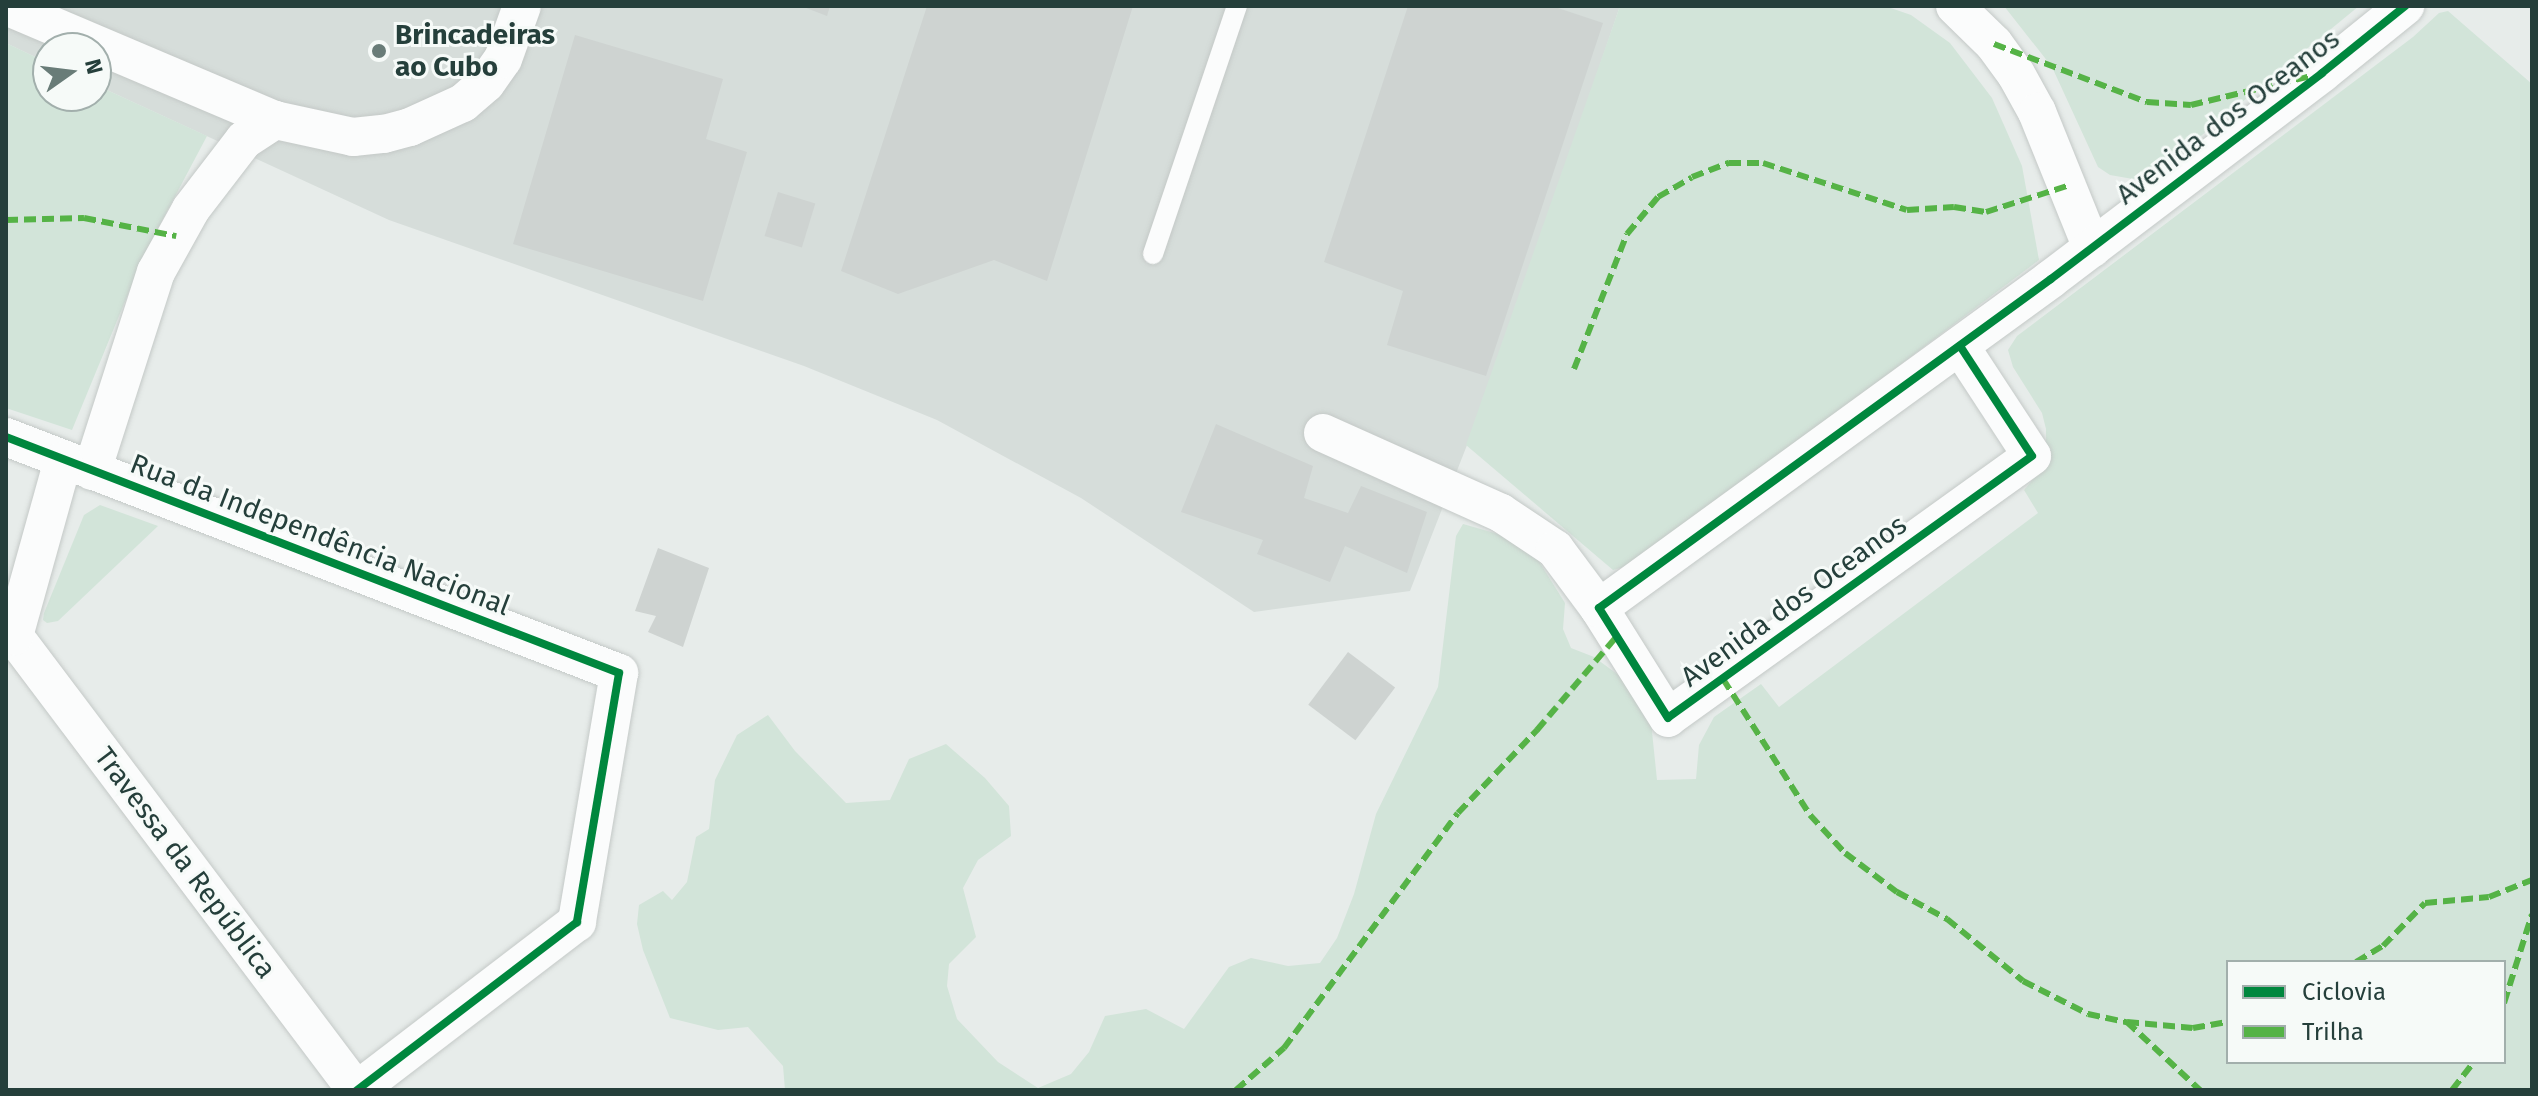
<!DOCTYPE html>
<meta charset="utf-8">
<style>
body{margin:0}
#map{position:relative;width:2538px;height:1096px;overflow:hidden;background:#e7ecea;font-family:"Fira Sans",sans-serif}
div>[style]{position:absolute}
.built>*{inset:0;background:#d6ddda}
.green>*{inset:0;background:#d2e4d9}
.building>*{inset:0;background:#ced3d1;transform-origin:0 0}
.roads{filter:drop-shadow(0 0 2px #c4c9c7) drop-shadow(0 0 2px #c4c9c7)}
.service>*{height:20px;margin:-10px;padding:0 10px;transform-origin:10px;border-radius:10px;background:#fbfcfc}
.minor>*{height:38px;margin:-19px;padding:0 19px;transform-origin:19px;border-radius:19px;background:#fbfcfc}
.quiet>*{height:6px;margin-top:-3px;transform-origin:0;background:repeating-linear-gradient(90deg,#55b346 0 12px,transparent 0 18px)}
.cycleway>*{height:8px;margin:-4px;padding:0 4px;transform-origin:4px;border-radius:4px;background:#00873e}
.dots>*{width:22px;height:22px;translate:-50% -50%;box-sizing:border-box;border:4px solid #f6faf8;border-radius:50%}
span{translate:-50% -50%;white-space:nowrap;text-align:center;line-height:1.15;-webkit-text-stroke:6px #f6faf8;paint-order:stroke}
.poi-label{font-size:28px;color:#253f3b;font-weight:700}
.left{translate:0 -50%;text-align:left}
.street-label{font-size:28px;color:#253f3b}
.frame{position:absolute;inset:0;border:8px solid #253f3b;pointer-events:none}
.legend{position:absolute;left:2226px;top:960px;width:280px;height:104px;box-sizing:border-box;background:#f6faf8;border:2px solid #a2afac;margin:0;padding:10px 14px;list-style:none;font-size:24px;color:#253f3b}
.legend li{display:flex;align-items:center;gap:16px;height:40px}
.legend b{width:40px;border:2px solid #a2afac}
.north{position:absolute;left:32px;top:32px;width:80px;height:80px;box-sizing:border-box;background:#f6faf8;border:2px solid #a2afac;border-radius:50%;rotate:76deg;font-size:22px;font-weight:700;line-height:32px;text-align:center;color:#253f3b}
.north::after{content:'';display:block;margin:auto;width:28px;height:36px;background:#697c78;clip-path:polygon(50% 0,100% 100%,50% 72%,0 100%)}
</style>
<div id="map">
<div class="built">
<div style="clip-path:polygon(6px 6px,1620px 6px,1494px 376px,1410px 591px,1254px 612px,1081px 498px,937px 420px,804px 366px,389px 220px,96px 85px,96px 48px,48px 48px,48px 63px,6px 43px)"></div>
</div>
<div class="green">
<div style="clip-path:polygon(1620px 6px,1885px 6px,1911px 15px,1950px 43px,1992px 98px,2022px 166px,2039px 260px,1636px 564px,1613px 570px,1466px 445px)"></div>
<div style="clip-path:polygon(2004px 6px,2359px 6px,2174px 158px,2133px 179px,2110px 175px,2098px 167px,2052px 67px)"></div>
<div style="clip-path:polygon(evenodd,2448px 11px,2532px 84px,2532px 1090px,785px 1090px,783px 1066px,748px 1027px,718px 1030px,670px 1018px,643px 950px,637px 924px,639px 905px,663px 891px,672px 900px,687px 882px,696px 837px,709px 829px,715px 780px,737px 735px,768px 715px,795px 751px,846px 803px,890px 800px,909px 759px,946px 744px,985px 778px,1009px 806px,1011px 836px,978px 860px,963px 888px,976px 937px,949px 964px,947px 986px,957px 1019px,998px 1062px,1038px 1088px,1071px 1074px,1089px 1052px,1105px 1016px,1146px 1009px,1184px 1029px,1229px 967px,1251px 958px,1288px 966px,1320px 963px,1337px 938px,1354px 894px,1376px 814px,1438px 687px,1456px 536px,1463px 524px,1519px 540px,1535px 555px,1565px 603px,1563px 629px,1571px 648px,1594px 657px,1628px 682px,1651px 722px,1657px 780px,1696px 779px,1699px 745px,1714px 717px,1761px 684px,1779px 707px,2038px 513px,2024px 490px,2035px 477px,2046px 445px,2046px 429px,2042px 413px,2013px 367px,2008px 350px,2017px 336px,2413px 37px,2439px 13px,2448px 11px,2228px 962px,2504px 962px,2504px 1062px,2228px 1062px,2228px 962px)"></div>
<div style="clip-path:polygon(6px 43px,48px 63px,48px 96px,96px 96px,96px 85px,207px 136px,145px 253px,72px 430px,6px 408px)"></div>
<div style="clip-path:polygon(100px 505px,158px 526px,58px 621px,47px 623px,43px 620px,44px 613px,84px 515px)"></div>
</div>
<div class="building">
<div style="clip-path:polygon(801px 6px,830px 6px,827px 16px)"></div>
<div style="clip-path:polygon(927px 6px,1133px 6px,1047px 281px,994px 260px,898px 294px,841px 271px)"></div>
<div style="clip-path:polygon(1408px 6px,1552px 6px,1603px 23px,1486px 376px,1387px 345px,1403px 291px,1324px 262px)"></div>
<div style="clip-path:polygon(575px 35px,723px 79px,706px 139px,747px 152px,703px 301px,513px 244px)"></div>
<div style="left:778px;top:192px;width:39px;height:46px;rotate:17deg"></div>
<div style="clip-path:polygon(1216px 424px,1313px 466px,1304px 498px,1348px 513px,1361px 486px,1427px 512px,1407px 573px,1345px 546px,1330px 582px,1257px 554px,1263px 540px,1181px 512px)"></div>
<div style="clip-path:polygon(658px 548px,709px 568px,683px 647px,648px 632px,656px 616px,635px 611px)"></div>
<div style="left:1348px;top:652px;width:59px;height:66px;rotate:37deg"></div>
</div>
<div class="roads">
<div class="service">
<div style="left:1153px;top:254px;width:262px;rotate:-71.3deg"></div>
</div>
<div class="minor">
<div style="left:6px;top:6px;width:292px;rotate:23deg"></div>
<div style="left:275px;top:120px;width:80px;rotate:12.3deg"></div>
<div style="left:353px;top:137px;width:31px;rotate:-6deg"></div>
<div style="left:384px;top:134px;width:27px;rotate:-15deg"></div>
<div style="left:410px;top:127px;width:58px;rotate:-24.4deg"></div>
<div style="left:463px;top:103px;width:30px;rotate:-41deg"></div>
<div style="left:486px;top:83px;width:29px;rotate:-55deg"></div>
<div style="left:503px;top:59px;width:56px;rotate:-70.3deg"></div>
<div style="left:1955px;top:6px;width:54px;rotate:44.3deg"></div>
<div style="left:1994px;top:44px;width:37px;rotate:54deg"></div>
<div style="left:2016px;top:74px;width:43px;rotate:61.1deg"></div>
<div style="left:2037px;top:112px;width:147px;rotate:68deg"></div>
<div style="left:1960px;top:346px;width:131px;rotate:56.8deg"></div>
<div style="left:2032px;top:456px;width:448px;rotate:144.3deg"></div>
<div style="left:1668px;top:718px;width:130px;rotate:-122.1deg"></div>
<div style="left:1599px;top:608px;width:559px;rotate:-36.05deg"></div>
<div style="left:2051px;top:279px;width:340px;rotate:-37.2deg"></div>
<div style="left:2322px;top:73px;width:107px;rotate:-38.9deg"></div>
<div style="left:1323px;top:433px;width:195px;rotate:24.2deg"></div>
<div style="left:1501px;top:513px;width:65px;rotate:33.7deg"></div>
<div style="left:1555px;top:549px;width:74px;rotate:53.3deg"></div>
<div style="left:6px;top:437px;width:657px;rotate:21.06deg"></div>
<div style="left:619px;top:673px;width:253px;rotate:99.6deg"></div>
<div style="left:577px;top:922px;width:277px;rotate:142.6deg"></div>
<div style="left:92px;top:471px;width:209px;rotate:-72.2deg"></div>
<div style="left:156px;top:272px;width:72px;rotate:-60.9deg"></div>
<div style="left:191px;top:209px;width:87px;rotate:-52.5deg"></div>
<div style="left:244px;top:140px;width:37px;rotate:-33deg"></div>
<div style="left:14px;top:636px;width:568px;rotate:53.01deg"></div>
<div style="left:6px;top:641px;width:9px;rotate:-32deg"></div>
<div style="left:14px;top:636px;width:182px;rotate:-74.4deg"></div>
</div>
</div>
<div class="quiet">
<div style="left:1994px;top:44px;width:164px;rotate:20.8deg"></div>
<div style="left:2147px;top:102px;width:44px;rotate:3.9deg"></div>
<div style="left:2191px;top:105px;width:123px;rotate:-13.6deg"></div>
<div style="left:6px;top:220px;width:78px;rotate:-1.5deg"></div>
<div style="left:84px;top:218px;width:94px;rotate:11.1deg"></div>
<div style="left:1574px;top:369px;width:145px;rotate:-68.6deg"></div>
<div style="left:1627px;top:234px;width:48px;rotate:-50deg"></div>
<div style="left:1658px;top:197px;width:39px;rotate:-30deg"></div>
<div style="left:1692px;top:177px;width:40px;rotate:-21deg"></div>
<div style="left:1729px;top:163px;width:34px"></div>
<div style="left:1763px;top:163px;width:151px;rotate:18.1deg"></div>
<div style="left:1907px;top:210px;width:47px;rotate:-3.7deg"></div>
<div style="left:1954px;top:207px;width:32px;rotate:9deg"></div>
<div style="left:1986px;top:212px;width:85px;rotate:-17.8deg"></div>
<div style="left:1723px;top:679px;width:161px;rotate:57.4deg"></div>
<div style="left:1810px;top:815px;width:52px;rotate:47.4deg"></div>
<div style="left:1845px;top:853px;width:65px;rotate:36.9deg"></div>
<div style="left:1897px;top:892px;width:57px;rotate:28.4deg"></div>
<div style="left:1947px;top:919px;width:98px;rotate:39.2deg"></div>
<div style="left:2023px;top:981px;width:73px;rotate:26.9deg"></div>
<div style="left:2088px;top:1014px;width:40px;rotate:12deg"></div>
<div style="left:2127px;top:1022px;width:100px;rotate:43deg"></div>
<div style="left:2356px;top:962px;width:31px;rotate:-31deg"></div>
<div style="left:2383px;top:946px;width:60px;rotate:-45.7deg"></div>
<div style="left:2425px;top:903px;width:64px;rotate:-5.4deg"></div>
<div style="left:2489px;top:897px;width:46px;rotate:-21.6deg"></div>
<div style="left:2504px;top:1003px;width:93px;rotate:-72.5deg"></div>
<div style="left:2127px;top:1022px;width:66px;rotate:5.2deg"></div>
<div style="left:2193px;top:1028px;width:36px;rotate:-10deg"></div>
<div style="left:1236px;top:1090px;width:64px;rotate:-41.2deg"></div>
<div style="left:1284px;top:1048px;width:292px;rotate:-53.5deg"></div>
<div style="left:1458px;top:813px;width:115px;rotate:-46.4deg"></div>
<div style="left:1537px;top:730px;width:123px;rotate:-49.6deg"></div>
<div style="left:2452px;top:1090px;width:36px;rotate:-52deg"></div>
</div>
<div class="cycleway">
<div style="left:1960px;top:346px;width:131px;rotate:56.8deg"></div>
<div style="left:2032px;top:456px;width:448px;rotate:144.3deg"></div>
<div style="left:1668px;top:718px;width:130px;rotate:-122.1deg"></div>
<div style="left:1599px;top:608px;width:559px;rotate:-36.05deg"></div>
<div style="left:2051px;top:279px;width:340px;rotate:-37.2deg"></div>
<div style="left:2322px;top:73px;width:107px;rotate:-38.9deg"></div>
<div style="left:6px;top:437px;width:657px;rotate:21.06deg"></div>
<div style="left:619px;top:673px;width:253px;rotate:99.6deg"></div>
<div style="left:577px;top:922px;width:277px;rotate:142.6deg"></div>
</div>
<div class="dots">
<div style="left:379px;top:51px;background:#697c78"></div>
</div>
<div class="poi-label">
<span class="left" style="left:395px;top:51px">Brincadeiras<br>ao Cubo</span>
</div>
<div class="street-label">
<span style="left:2228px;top:117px;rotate:-37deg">Avenida dos Oceanos</span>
<span style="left:320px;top:535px;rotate:21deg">Rua da Independência Nacional</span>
<span style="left:1794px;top:601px;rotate:-36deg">Avenida dos Oceanos</span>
<span style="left:185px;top:863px;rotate:53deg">Travessa da República</span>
</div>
<div class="frame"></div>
<ul class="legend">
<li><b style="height:10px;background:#00873e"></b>Ciclovia</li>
<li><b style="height:10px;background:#55b346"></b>Trilha</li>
</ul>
<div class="north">N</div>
</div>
